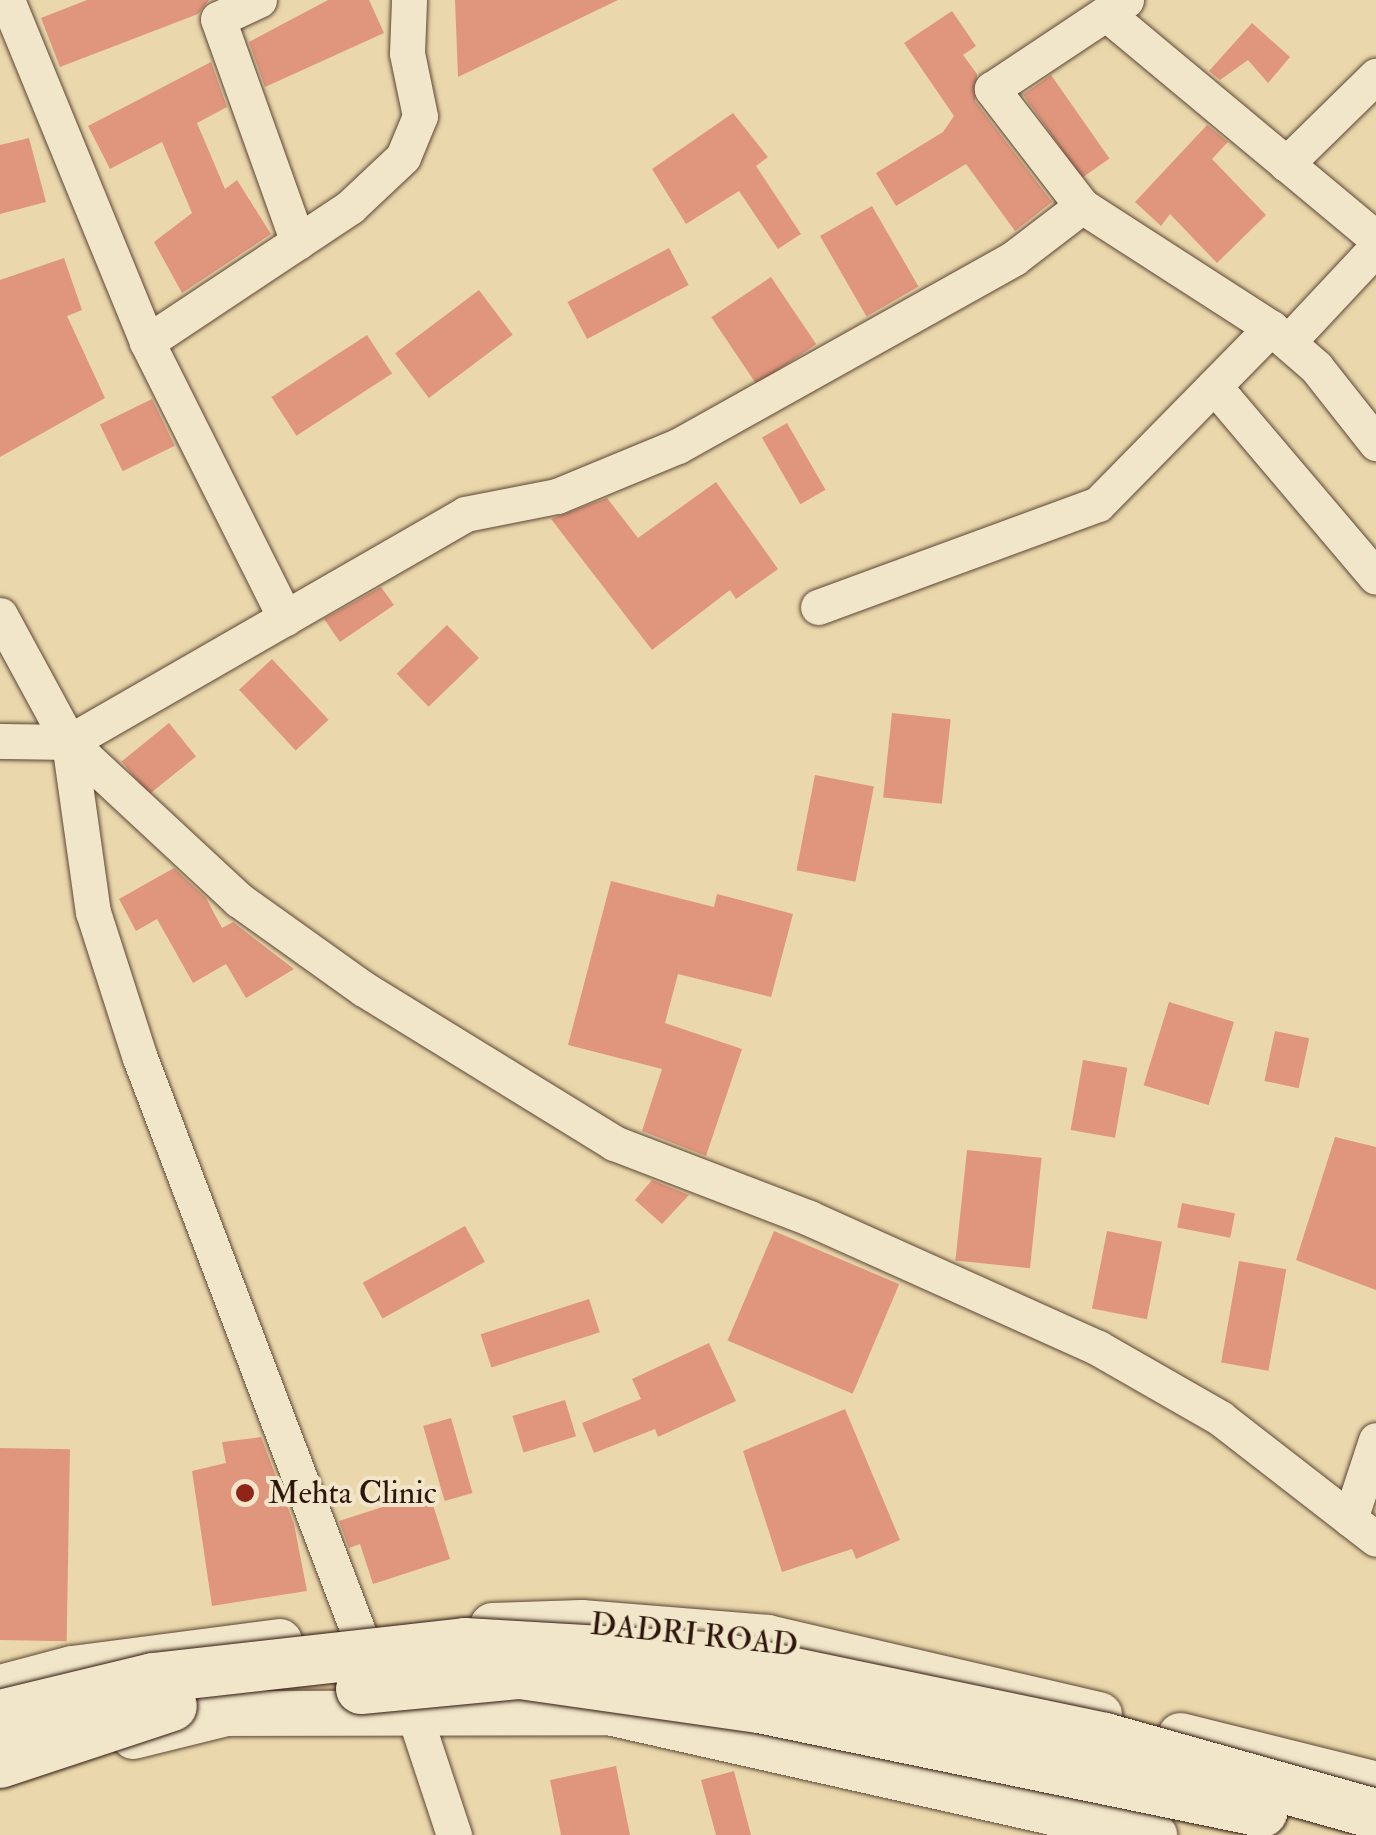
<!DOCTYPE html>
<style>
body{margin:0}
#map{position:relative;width:1376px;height:1835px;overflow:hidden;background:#ead8ac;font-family:"IM FELL Double Pica",serif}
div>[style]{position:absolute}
.building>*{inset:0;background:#e0967d;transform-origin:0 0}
.roads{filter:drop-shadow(0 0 2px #5d4635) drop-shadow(0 0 2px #5d4635)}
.minor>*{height:35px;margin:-17.5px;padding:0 17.5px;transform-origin:17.5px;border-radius:17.5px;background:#f1e6c9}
.tertiary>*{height:45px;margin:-22.5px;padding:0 22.5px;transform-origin:22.5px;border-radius:22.5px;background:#f1e6c9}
.bridges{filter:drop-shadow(0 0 2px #2e160d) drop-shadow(0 0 2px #2e160d)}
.secondary-bridge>*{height:50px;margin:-25px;padding:0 25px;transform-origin:25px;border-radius:25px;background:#f1e6c9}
.dots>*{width:28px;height:28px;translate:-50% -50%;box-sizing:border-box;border:5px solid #f1e6c9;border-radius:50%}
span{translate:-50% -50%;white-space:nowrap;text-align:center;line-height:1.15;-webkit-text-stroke:8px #f1e6c9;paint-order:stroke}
.poi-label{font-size:32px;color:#2e160d}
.left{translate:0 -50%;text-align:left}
.street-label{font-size:32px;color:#2e160d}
</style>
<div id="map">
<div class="building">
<div style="clip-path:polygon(87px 0,209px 0,198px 14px,60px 67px,41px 18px)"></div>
<div style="clip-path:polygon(328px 0,369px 0,384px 33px,265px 87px,249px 42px)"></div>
<div style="clip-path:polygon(455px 0,618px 0,458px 77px)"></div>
<div style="clip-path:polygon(952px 11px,976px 46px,963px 55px,977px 74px,975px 101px,1052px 202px,1015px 231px,966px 164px,896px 206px,876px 173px,943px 132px,954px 116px,904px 43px)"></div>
<div style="clip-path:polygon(1252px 23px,1290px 57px,1268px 83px,1248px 60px,1220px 80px,1209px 71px)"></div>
<div style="clip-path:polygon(211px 62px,227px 107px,197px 123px,225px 189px,237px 180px,271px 234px,182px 293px,154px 242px,192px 213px,162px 142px,110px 169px,88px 126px)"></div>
<div style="left:1051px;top:75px;width:102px;height:34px;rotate:55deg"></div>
<div style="clip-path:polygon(733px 113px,768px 157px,756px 166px,801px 234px,778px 249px,739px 191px,686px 224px,652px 169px)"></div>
<div style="clip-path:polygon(1207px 125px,1228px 142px,1212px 159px,1266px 215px,1217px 263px,1170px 214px,1161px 226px,1135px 202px)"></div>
<div style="clip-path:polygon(29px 138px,46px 202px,0 214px,0 145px)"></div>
<div style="left:872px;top:206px;width:93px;height:60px;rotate:60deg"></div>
<div style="left:669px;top:248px;width:42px;height:115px;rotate:62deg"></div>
<div style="clip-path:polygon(64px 258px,82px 310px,67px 316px,105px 398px,0 457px,0 280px)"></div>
<div style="left:771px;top:277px;width:81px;height:72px;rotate:56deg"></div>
<div style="left:479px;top:290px;width:56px;height:105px;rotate:53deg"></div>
<div style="left:367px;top:335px;width:46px;height:114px;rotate:57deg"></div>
<div style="left:152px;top:399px;width:52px;height:58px;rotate:64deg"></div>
<div style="left:787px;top:423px;width:77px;height:29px;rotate:60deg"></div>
<div style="clip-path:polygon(716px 482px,778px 569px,736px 599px,730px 590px,652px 650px,551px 519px,607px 498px,638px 538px)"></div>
<div style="clip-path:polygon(381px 587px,394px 605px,340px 642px,324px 619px)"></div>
<div style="left:447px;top:625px;width:46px;height:70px;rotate:46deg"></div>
<div style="left:272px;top:659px;width:83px;height:45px;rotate:47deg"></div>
<div style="left:892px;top:713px;width:59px;height:85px;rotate:6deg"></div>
<div style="left:169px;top:723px;width:43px;height:61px;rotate:51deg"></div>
<div style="left:815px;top:775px;width:60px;height:97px;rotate:11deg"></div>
<div style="clip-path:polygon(174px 868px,206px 898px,222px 928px,233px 922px,294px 969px,246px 998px,226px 964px,193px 983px,157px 919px,136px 931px,119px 899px)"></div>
<div style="clip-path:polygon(611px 881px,714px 907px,717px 894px,793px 914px,771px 997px,678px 974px,665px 1023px,742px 1049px,706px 1156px,642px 1131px,662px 1069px,568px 1045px)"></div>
<div style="left:1169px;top:1002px;width:68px;height:87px;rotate:17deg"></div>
<div style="left:1275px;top:1031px;width:35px;height:51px;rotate:12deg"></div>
<div style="left:1083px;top:1060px;width:45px;height:71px;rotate:10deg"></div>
<div style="clip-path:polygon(1335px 1137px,1376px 1147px,1376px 1290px,1296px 1260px)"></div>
<div style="left:967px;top:1150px;width:75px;height:111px;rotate:6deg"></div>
<div style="clip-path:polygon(652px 1180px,689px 1195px,662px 1224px,635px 1200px)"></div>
<div style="left:1182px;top:1203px;width:54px;height:25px;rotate:11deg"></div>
<div style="left:465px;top:1226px;width:41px;height:117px;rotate:61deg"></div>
<div style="left:774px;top:1231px;width:136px;height:119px;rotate:23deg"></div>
<div style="left:1107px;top:1231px;width:56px;height:79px;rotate:11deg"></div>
<div style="left:1239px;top:1261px;width:48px;height:103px;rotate:10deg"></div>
<div style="left:589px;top:1299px;width:35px;height:114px;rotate:72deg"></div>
<div style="clip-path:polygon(709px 1343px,736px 1401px,658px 1437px,655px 1429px,594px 1453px,582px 1423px,641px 1399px,632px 1379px)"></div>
<div style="left:565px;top:1400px;width:38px;height:55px;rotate:73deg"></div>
<div style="clip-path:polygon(845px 1409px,900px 1540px,856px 1559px,852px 1549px,782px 1572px,743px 1451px)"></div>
<div style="left:451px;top:1418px;width:78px;height:29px;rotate:74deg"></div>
<div style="clip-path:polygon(261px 1437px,294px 1524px,307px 1591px,212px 1606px,192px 1471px,226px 1463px,222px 1442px)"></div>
<div style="left:0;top:1448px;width:70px;height:192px;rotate:1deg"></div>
<div style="clip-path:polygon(429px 1492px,450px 1559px,373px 1584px,360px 1544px,349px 1548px,339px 1521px)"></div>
<div style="clip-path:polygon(616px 1766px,630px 1835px,561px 1835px,550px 1780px)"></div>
<div style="clip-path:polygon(734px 1771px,751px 1835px,716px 1835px,701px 1780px)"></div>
</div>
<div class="roads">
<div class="minor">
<div style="left:7px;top:0;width:370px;rotate:67.7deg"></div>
<div style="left:147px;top:342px;width:309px;rotate:63.4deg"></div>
<div style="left:259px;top:0;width:45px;rotate:155.1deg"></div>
<div style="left:218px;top:19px;width:237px;rotate:70.3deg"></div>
<div style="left:1108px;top:15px;width:349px;rotate:39.8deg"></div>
<div style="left:1286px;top:164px;width:126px;rotate:-44.4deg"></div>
<div style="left:1082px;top:206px;width:148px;rotate:-127.6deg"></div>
<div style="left:992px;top:89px;width:161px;rotate:-33.6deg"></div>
<div style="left:147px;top:342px;width:244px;rotate:-33.6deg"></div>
<div style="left:350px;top:207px;width:73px;rotate:-43.3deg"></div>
<div style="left:403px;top:157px;width:44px;rotate:-67.5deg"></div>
<div style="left:420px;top:116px;width:64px;rotate:-101.7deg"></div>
<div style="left:407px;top:53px;width:53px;rotate:-87.8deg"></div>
<div style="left:1288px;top:342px;width:129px;rotate:-46.9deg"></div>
<div style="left:1214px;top:386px;width:250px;rotate:49.7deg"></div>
<div style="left:818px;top:607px;width:298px;rotate:-20.2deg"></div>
<div style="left:1098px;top:504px;width:247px;rotate:-45.5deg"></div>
<div style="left:0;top:615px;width:145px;rotate:61.5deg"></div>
<div style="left:69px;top:742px;width:172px;rotate:82deg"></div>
<div style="left:93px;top:912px;width:153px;rotate:72.2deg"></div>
<div style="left:140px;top:1058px;width:616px;rotate:69.18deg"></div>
<div style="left:359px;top:1634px;width:44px;rotate:79.5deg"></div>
<div style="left:0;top:741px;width:69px;rotate:0.8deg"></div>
<div style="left:69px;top:742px;width:457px;rotate:-29.9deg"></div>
<div style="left:465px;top:514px;width:94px;rotate:-11.1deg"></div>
<div style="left:557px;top:496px;width:131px;rotate:-22.5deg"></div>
<div style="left:678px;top:446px;width:385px;rotate:-29.2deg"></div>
<div style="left:1014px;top:258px;width:86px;rotate:-37.4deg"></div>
<div style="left:1082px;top:206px;width:225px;rotate:32.8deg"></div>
<div style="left:1271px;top:328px;width:60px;rotate:40.9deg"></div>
<div style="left:1316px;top:367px;width:97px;rotate:51.7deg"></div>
<div style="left:69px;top:742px;width:232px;rotate:42.9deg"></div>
<div style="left:239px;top:900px;width:153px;rotate:35.5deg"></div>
<div style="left:364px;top:989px;width:294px;rotate:31.6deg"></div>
<div style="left:614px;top:1143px;width:209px;rotate:21deg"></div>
<div style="left:809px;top:1218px;width:317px;rotate:24.2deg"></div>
<div style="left:1098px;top:1348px;width:141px;rotate:29.8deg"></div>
<div style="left:1220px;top:1418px;width:197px;rotate:37.8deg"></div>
<div style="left:1350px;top:1519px;width:83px;rotate:-71.8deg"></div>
<div style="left:413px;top:1711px;width:131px;rotate:71.7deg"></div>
</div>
<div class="tertiary">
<div style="left:492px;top:1625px;width:89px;rotate:-1.9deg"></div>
<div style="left:581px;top:1622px;width:187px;rotate:4.6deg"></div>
<div style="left:767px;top:1637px;width:341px;rotate:13.1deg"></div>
<div style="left:0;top:1687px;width:74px;rotate:-14.8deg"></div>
<div style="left:72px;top:1668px;width:209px;rotate:-7.4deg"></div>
<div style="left:1180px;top:1735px;width:202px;rotate:14deg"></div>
<div style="left:133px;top:1736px;width:96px;rotate:-13.9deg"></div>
<div style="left:226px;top:1713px;width:382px;rotate:-0.1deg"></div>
<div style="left:608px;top:1712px;width:560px;rotate:12.7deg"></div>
</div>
</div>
<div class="bridges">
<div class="secondary-bridge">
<div style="left:361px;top:1689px;width:160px;rotate:-5.4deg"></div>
<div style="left:520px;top:1674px;width:241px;rotate:8.1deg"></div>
<div style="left:759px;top:1708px;width:514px;rotate:11.68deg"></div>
<div style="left:0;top:1715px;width:157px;rotate:-13.6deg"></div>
<div style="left:153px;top:1678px;width:314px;rotate:-6.4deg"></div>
<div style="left:465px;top:1643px;width:258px;rotate:3.3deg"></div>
<div style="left:723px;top:1658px;width:390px;rotate:11.8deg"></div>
<div style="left:1105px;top:1738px;width:281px;rotate:15.7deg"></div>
<div style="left:0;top:1763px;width:181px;rotate:-18.3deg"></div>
</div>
</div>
<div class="dots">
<div style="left:245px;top:1493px;background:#8f2418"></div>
</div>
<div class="poi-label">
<span class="left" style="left:268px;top:1493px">Mehta Clinic</span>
</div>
<div class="street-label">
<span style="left:694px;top:1635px;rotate:6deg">DADRI ROAD</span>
</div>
</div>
